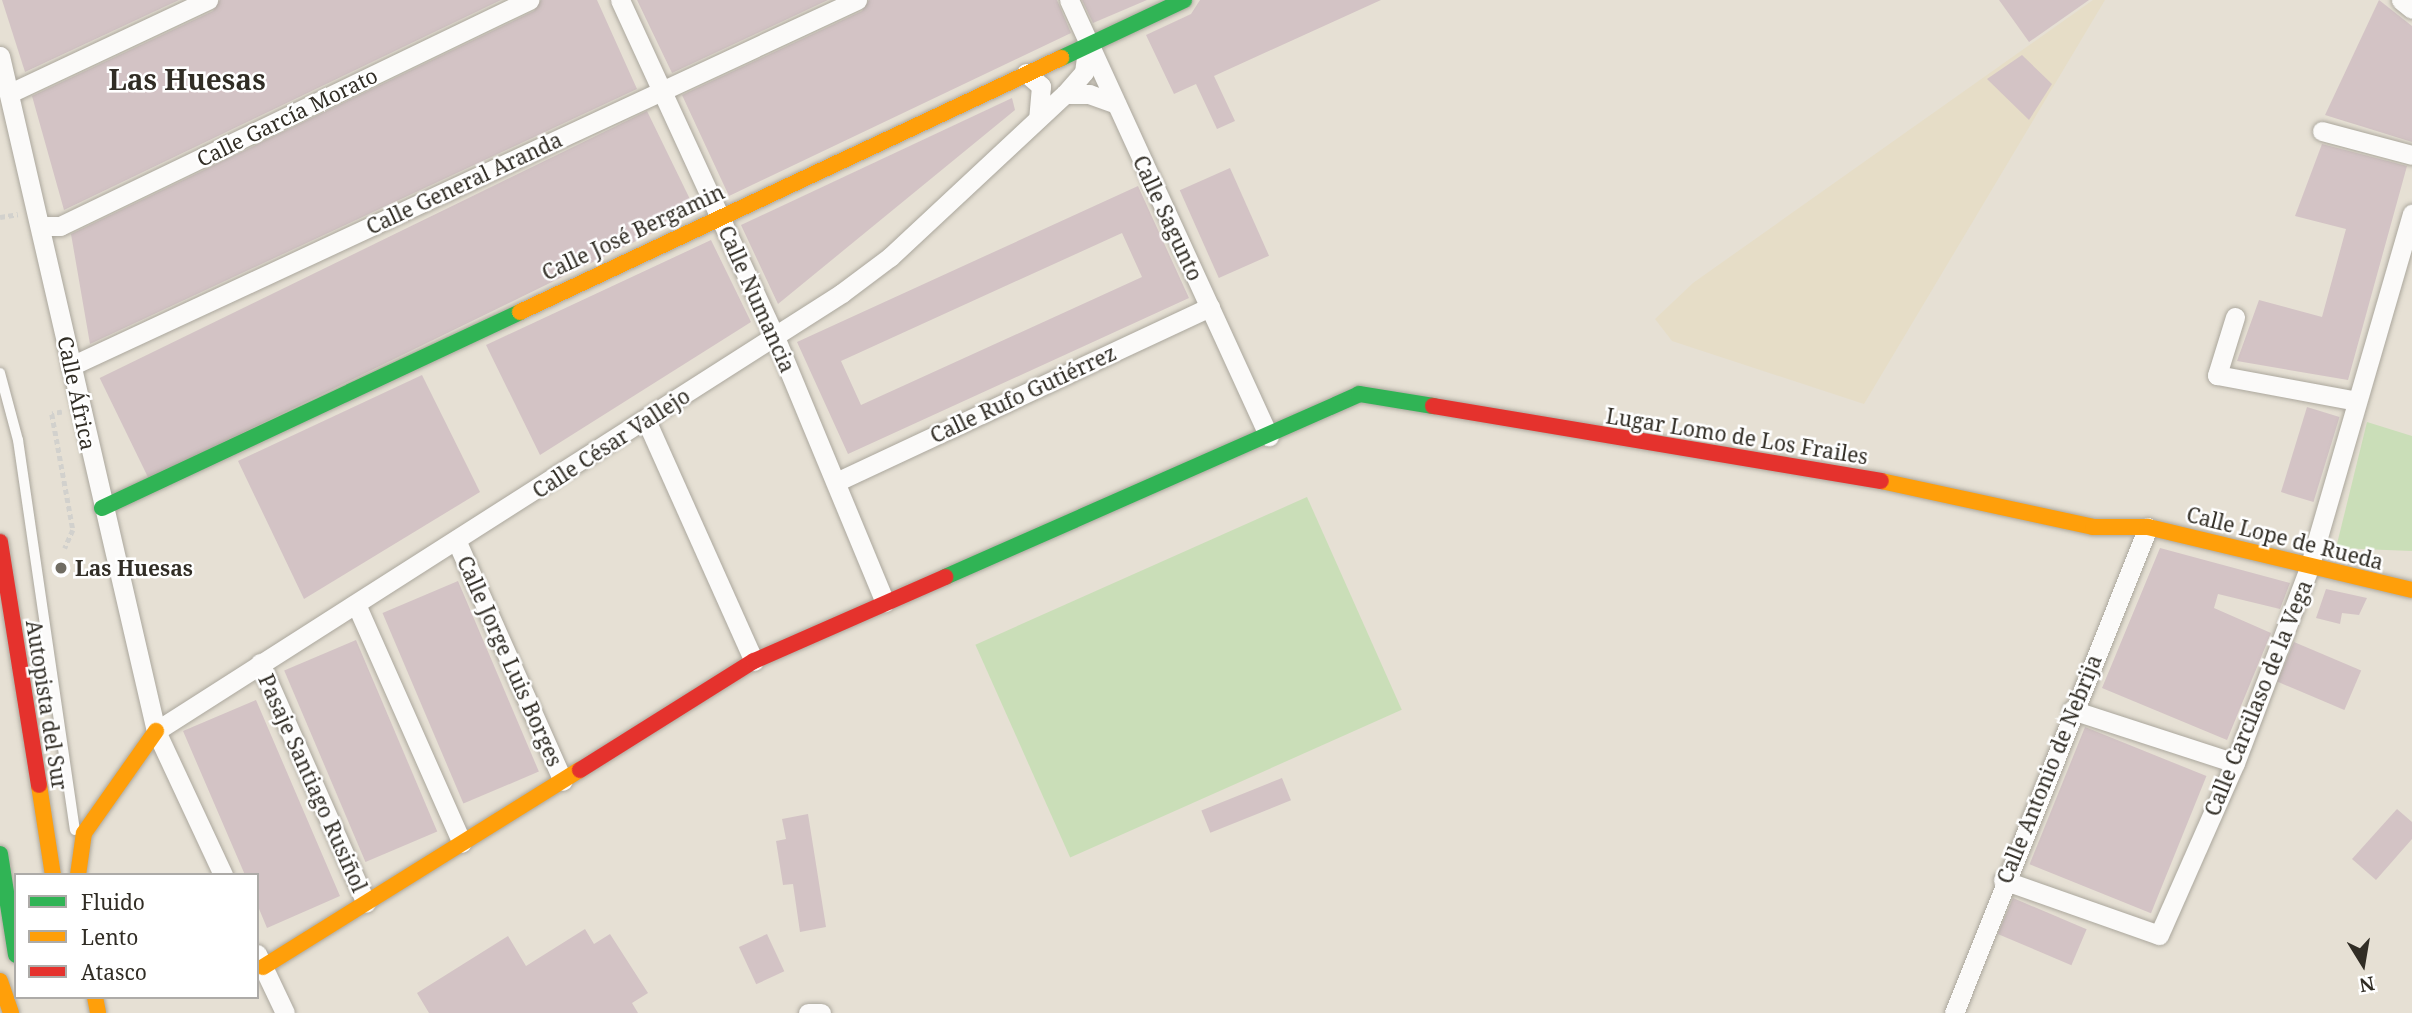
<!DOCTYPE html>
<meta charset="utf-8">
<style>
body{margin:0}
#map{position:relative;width:2412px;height:1013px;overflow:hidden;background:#e6e0d4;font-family:"Noto Serif",serif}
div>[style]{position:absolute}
.built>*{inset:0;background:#e6ddc7}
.green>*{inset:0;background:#cadeb8;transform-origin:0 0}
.building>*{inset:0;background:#d3c3c5;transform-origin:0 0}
.path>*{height:4.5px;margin-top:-2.25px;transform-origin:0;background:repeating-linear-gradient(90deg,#d2d1cd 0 5px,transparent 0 8.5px)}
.roads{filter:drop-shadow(0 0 2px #aba79d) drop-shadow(0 0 2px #aba79d)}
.lane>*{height:10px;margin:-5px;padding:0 5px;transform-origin:5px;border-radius:5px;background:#fbfaf9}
.street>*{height:19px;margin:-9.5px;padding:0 9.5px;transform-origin:9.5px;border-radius:9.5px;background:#fbfaf9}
.fast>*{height:16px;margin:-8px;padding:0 8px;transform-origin:8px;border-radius:8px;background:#30b455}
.slow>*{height:16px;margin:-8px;padding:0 8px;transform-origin:8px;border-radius:8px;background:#ff9f0a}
.jam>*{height:16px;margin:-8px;padding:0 8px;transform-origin:8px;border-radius:8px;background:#e5322d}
.dots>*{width:19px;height:19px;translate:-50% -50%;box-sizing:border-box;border:4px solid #fff;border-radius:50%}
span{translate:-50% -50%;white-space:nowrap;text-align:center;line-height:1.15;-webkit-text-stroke:5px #fff;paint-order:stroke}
.street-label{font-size:21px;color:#312d25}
.poi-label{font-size:21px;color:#312d25;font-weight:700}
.left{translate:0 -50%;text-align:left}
.district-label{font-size:28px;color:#312d25;font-weight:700}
.legend{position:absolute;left:14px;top:873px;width:245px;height:126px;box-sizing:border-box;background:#fff;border:2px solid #adaba8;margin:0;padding:9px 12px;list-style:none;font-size:21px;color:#312d25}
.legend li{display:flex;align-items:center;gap:14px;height:35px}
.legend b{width:35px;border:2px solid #adaba8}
.north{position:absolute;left:2328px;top:929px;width:70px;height:70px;-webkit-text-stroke:5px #fff;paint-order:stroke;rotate:169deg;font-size:19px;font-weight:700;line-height:28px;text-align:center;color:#312d25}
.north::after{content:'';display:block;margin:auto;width:24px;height:32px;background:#312d25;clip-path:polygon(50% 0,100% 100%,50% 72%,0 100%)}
</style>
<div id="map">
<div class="built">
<div style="clip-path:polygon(2093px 0,2105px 0,1864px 404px,1672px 341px,1655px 319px,1693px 283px)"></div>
</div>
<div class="green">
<div style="clip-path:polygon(2367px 422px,2412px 436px,2412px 551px,2336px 548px)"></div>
<div style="left:1307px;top:497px;width:233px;height:363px;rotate:66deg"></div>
</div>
<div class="building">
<div style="clip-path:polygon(2px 0,179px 0,25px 72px)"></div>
<div style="clip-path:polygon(220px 0,501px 0,64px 210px,32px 96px,213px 11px)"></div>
<div style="clip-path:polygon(541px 0,597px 0,637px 89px,90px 344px,71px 234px,534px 11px)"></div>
<div style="clip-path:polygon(637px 0,828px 0,672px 73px)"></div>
<div style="clip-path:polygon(869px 0,1057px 0,1071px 33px,729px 196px,682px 95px,862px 11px)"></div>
<div style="clip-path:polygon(1082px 0,1147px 0,1093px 23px)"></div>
<div style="clip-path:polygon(1200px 0,1381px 0,1214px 76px,1235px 121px,1217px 129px,1196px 84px,1174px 94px,1146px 35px,1191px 14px)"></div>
<div style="clip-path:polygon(1999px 0,2089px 0,2029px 42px)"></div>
<div style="clip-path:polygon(2379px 0,2412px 26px,2412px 142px,2325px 115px)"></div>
<div style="clip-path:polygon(2022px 55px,2052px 84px,2029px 120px,1987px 79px)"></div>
<div style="clip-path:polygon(1012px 98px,1015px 110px,778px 304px,741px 225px)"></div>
<div style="left:647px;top:111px;width:112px;height:609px;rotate:64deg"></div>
<div style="clip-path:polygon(2322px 144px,2407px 166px,2348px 380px,2237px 361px,2259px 300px,2322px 317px,2346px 229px,2295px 216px)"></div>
<div style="left:1230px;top:168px;width:96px;height:55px;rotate:66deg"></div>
<div style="clip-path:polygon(evenodd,1138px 186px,1189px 298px,848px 454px,797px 342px,1138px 186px,1122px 233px,1142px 277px,861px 405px,841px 361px,1122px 233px)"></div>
<div style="clip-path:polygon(711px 240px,751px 322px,540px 455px,486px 345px)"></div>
<div style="clip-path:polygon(422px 375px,480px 492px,304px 599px,238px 461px)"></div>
<div style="left:2307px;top:407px;width:34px;height:89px;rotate:17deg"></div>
<div style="clip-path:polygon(2160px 548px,2290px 583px,2280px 609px,2218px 594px,2214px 608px,2271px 633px,2227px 740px,2102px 688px)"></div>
<div style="left:458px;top:581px;width:207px;height:82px;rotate:67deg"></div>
<div style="clip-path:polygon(2326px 589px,2367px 598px,2359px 615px,2342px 613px,2340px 624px,2316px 618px)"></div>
<div style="left:356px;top:640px;width:208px;height:78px;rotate:67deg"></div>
<div style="left:2294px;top:642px;width:73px;height:43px;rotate:23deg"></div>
<div style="clip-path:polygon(256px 700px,340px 896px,267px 928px,257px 904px,257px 875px,245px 875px,183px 731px)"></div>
<div style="left:2085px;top:727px;width:131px;height:148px;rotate:22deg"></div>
<div style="left:1282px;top:778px;width:24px;height:87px;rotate:68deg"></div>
<div style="clip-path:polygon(2397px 809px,2412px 822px,2412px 839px,2376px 880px,2352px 859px)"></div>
<div style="clip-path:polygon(808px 814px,826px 927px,800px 932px,793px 884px,783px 885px,776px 841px,786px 839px,782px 819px)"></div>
<div style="left:2013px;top:898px;width:80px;height:39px;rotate:23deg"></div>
<div style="clip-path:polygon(585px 929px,594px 944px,610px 934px,648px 993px,632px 1003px,638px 1013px,429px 1013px,417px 993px,508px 936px,526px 966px)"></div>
<div style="left:767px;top:934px;width:41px;height:31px;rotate:65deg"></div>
</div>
<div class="path">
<div style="left:0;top:217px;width:18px;rotate:-9deg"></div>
<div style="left:62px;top:412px;width:10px;rotate:169deg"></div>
<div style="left:52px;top:414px;width:118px;rotate:79.7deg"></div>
<div style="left:73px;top:530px;width:20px;rotate:114deg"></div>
</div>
<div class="roads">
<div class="lane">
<div style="left:0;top:373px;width:69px;rotate:75deg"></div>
<div style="left:18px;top:440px;width:394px;rotate:81.7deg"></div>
</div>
<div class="street">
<div style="left:620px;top:0;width:371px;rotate:65.3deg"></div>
<div style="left:775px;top:337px;width:287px;rotate:67.5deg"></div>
<div style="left:1069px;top:0;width:480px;rotate:65.4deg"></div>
<div style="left:2401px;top:0;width:14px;rotate:39deg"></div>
<div style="left:0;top:56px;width:693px;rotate:76.99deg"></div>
<div style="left:156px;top:731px;width:159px;rotate:65deg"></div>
<div style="left:1026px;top:73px;width:20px;rotate:41deg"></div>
<div style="left:1041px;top:86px;width:32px;rotate:95deg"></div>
<div style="left:10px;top:93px;width:219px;rotate:-25.2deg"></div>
<div style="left:1065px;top:94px;width:24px"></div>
<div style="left:1089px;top:94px;width:29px;rotate:20deg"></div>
<div style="left:2322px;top:131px;width:93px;rotate:14.9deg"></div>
<div style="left:43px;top:226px;width:17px"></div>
<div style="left:60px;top:226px;width:521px;rotate:-25.73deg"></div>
<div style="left:2235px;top:317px;width:61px;rotate:107.2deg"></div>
<div style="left:2217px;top:375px;width:142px;rotate:10.5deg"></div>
<div style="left:71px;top:366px;width:867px;rotate:-24.97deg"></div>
<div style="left:646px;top:420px;width:264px;rotate:65.9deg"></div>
<div style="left:836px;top:482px;width:413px;rotate:-25.1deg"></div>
<div style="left:457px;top:542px;width:261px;rotate:66.1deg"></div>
<div style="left:356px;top:604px;width:261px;rotate:66.1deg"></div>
<div style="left:260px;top:663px;width:262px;rotate:66.2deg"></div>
<div style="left:2072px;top:710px;width:171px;rotate:18deg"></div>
<div style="left:156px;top:731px;width:814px;rotate:-32.56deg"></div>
<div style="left:842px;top:293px;width:60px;rotate:-36.9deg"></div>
<div style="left:890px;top:257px;width:239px;rotate:-43deg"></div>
<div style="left:1065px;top:94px;width:29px;rotate:-49deg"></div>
<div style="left:1084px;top:72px;width:27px;rotate:-82deg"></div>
<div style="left:2003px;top:880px;width:165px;rotate:19.4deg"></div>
<div style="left:2159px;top:935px;width:188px;rotate:-66.2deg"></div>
<div style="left:2235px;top:763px;width:209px;rotate:-69.2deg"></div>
<div style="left:2309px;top:568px;width:369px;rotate:-73.8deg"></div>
<div style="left:257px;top:954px;width:65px;rotate:64.6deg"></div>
<div style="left:808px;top:1013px;width:13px"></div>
<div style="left:1954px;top:1013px;width:523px;rotate:-68.24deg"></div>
</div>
<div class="fast">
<div style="left:1061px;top:58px;width:136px;rotate:-25.2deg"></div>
<div style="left:102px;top:508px;width:462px;rotate:-25.1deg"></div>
<div style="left:945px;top:577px;width:453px;rotate:-23.8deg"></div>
<div style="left:1359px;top:394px;width:75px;rotate:9.2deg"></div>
<div style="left:0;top:854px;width:102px;rotate:81deg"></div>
</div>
<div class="slow">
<div style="left:520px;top:312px;width:598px;rotate:-25.15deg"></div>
<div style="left:1881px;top:481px;width:217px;rotate:12.2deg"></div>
<div style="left:2093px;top:527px;width:55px"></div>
<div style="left:2148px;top:527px;width:271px;rotate:13.4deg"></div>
<div style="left:39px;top:785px;width:91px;rotate:81.2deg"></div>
<div style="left:78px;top:875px;width:42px;rotate:-81.9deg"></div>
<div style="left:84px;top:833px;width:125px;rotate:-54.8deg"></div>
<div style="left:263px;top:967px;width:373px;rotate:-31.9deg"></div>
<div style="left:0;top:981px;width:34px;rotate:71deg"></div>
<div style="left:95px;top:997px;width:16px;rotate:79deg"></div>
</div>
<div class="jam">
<div style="left:1433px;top:406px;width:454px;rotate:9.5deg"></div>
<div style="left:0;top:542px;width:246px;rotate:80.9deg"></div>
<div style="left:580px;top:770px;width:205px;rotate:-32.1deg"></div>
<div style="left:754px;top:661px;width:209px;rotate:-23.7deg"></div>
</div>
</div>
<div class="dots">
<div style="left:61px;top:568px;background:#706c62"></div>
</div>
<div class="street-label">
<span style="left:287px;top:117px;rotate:-26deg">Calle García Morato</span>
<span style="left:464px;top:183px;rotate:-25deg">Calle General Aranda</span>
<span style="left:1168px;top:218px;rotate:65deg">Calle Sagunto</span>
<span style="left:633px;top:232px;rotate:-25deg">Calle José Bergamin</span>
<span style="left:757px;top:299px;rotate:66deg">Calle Numancia</span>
<span style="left:77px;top:393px;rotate:78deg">Calle África</span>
<span style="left:1023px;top:394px;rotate:-25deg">Calle Rufo Gutiérrez</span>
<span style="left:1737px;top:436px;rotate:9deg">Lugar Lomo de Los Frailes</span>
<span style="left:611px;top:443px;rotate:-33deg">Calle César Vallejo</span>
<span style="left:2285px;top:538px;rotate:14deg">Calle Lope de Rueda</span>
<span style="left:510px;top:661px;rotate:66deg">Calle Jorge Luis Borges</span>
<span style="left:2258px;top:698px;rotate:-68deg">Calle Carcilaso de la Vega</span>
<span style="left:47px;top:705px;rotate:81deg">Autopista del Sur</span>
<span style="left:2049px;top:769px;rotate:-68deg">Calle Antonio de Nebrija</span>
<span style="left:313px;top:783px;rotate:66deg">Pasaje Santiago Rusiñol</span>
</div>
<div class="poi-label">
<span class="left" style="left:75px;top:568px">Las Huesas</span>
</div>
<div class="district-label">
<span style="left:187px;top:79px">Las Huesas</span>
</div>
<ul class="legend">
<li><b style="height:9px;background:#30b455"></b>Fluido</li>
<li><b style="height:9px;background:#ff9f0a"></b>Lento</li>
<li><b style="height:9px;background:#e5322d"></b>Atasco</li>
</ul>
<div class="north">N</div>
</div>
